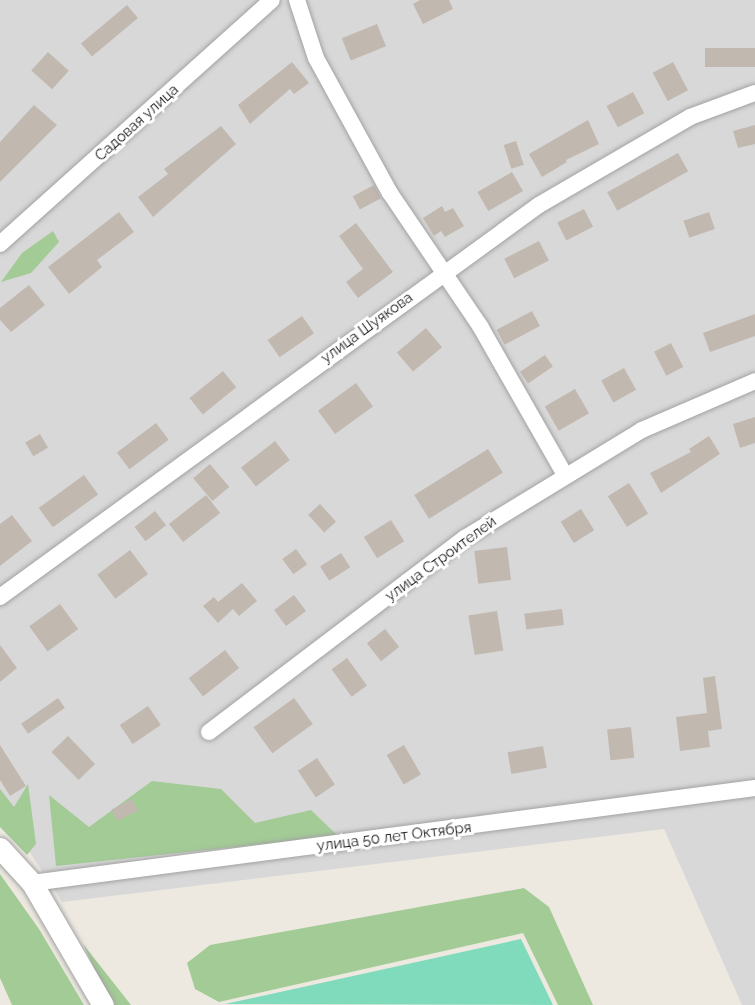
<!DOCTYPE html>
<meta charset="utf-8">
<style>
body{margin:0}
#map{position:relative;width:755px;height:1005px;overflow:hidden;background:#ede9e1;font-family:Raleway,sans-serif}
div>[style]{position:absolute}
.residential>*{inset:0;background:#d9d8d8}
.forest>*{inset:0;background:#a3cb96}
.pitch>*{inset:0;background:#7fdbbc}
.building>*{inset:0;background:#c1b8b0;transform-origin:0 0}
.roads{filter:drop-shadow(0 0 2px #a2a2a2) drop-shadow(0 0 2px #a2a2a2)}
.minor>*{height:16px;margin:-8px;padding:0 8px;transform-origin:8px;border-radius:8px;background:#fff}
.tertiary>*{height:21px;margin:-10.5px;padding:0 10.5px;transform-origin:10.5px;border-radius:10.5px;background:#fff}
span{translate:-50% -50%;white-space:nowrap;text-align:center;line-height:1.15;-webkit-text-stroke:6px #fff;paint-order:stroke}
.street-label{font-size:15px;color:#1b1b1b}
</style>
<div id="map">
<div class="residential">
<div style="clip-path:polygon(0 0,755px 0,755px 1005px,742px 1005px,664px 829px,62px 902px,27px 848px,0 826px)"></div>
</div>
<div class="forest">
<div style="clip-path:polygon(53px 231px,59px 242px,31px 273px,1px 282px,22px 253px)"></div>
<div style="clip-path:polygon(152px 781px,221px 789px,255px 823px,311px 810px,338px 836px,56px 866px,49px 795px,89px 827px)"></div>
<div style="clip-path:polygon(28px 784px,36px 844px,27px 855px,0 827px,0 789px,14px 807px)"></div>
<div style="clip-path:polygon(0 874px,39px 929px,84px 1005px,12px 1005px,0 978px)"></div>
<div style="clip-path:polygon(524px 888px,549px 907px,593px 1005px,558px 1005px,523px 933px,219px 1002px,195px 989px,187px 963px,210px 945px)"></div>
<div style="clip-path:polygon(83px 944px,131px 1005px,111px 1005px)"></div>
</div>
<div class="pitch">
<div style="clip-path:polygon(521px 939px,553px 1005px,225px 1004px)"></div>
</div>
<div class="building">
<div style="clip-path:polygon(420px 0,449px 0,453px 9px,423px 24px,413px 4px)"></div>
<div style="left:127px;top:5px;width:17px;height:60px;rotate:50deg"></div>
<div style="left:377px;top:24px;width:24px;height:38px;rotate:68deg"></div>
<div style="left:755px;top:48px;width:19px;height:50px;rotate:90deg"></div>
<div style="left:48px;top:52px;width:28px;height:25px;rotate:42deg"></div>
<div style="clip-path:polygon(292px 62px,309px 83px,294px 94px,290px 89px,250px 124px,238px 105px)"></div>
<div style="left:673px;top:62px;width:32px;height:23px;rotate:62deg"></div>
<div style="left:633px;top:92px;width:24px;height:30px;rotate:62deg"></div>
<div style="clip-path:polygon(34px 105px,57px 125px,0 182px,0 142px)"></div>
<div style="clip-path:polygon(588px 120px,599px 144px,566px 160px,567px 162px,542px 177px,529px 154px)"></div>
<div style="clip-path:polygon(755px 125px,755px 144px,738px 148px,733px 131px)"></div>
<div style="clip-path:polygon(221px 126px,236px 144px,153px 217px,138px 197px,168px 174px,164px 169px)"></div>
<div style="left:516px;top:141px;width:25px;height:13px;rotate:72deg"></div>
<div style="left:678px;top:153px;width:21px;height:81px;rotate:61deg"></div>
<div style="left:512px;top:172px;width:22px;height:40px;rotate:60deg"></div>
<div style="left:374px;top:185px;width:15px;height:24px;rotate:62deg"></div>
<div style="clip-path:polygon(442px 206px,445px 212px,453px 208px,464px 226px,445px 237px,441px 231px,434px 236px,423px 218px)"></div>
<div style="left:584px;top:209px;width:20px;height:30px;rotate:63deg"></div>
<div style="clip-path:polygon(119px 212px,134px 232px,97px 260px,102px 267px,69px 294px,48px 267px)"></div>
<div style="left:709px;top:212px;width:18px;height:27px;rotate:71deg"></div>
<div style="clip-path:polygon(356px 223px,393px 272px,358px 298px,346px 282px,363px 269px,339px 236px)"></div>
<div style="left:539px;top:241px;width:22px;height:39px;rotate:63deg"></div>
<div style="clip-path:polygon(29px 285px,45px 305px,11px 332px,0 320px,0 308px)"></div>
<div style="left:532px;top:311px;width:17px;height:40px;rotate:62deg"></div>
<div style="clip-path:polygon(755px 314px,755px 336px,710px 352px,703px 333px)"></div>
<div style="left:302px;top:316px;width:21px;height:42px;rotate:55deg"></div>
<div style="left:426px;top:328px;width:25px;height:38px;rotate:50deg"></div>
<div style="left:671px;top:343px;width:27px;height:19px;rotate:63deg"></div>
<div style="left:545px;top:355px;width:14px;height:30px;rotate:56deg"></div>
<div style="left:624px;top:368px;width:25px;height:26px;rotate:61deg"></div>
<div style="left:223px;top:371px;width:21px;height:43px;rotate:51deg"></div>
<div style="left:356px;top:383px;width:29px;height:47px;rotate:54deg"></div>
<div style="left:575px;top:389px;width:28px;height:35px;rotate:60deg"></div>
<div style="clip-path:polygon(755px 417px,755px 443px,740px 448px,733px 424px)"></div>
<div style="left:156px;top:423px;width:21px;height:49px;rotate:53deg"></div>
<div style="left:40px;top:434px;width:16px;height:17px;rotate:60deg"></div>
<div style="clip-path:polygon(709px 436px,720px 454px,661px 493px,650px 473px,691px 452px,689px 449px)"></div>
<div style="left:275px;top:441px;width:24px;height:43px;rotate:52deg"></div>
<div style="left:488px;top:449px;width:28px;height:87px;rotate:58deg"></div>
<div style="left:210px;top:464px;width:30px;height:22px;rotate:50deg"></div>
<div style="left:84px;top:475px;width:24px;height:56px;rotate:54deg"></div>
<div style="left:629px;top:483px;width:36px;height:25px;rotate:58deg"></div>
<div style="left:206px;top:495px;width:23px;height:47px;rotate:52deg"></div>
<div style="left:320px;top:504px;width:24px;height:16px;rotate:48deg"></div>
<div style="left:581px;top:509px;width:25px;height:24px;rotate:58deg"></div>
<div style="left:155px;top:511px;width:18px;height:26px;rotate:52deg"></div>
<div style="clip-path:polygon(12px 515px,32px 541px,0 566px,0 524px)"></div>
<div style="left:391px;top:520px;width:25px;height:32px;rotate:58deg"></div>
<div style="left:507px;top:547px;width:33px;height:33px;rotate:83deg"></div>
<div style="left:296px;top:549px;width:19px;height:17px;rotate:54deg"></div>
<div style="left:130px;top:550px;width:30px;height:41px;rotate:53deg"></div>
<div style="left:341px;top:553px;width:17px;height:25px;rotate:57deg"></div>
<div style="clip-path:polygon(242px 583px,257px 601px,239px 616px,233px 609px,218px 623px,203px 606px,214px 597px,218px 602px)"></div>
<div style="left:294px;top:595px;width:20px;height:25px;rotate:53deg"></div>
<div style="left:60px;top:604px;width:31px;height:38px;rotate:54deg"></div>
<div style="left:562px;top:609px;width:16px;height:38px;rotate:83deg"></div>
<div style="left:497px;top:611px;width:40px;height:29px;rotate:81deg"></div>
<div style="left:385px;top:629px;width:23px;height:23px;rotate:52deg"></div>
<div style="clip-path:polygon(0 645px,17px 668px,0 682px)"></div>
<div style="left:225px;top:650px;width:23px;height:46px;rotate:52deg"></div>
<div style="left:347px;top:658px;width:34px;height:19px;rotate:54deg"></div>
<div style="clip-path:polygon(715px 676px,722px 729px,708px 731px,710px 747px,680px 751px,676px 717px,707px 713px,703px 678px)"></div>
<div style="left:58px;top:698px;width:12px;height:45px;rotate:55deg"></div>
<div style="left:294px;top:698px;width:32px;height:50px;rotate:54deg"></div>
<div style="left:148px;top:706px;width:23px;height:34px;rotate:56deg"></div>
<div style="left:631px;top:727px;width:31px;height:24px;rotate:84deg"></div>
<div style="left:68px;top:736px;width:39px;height:23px;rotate:46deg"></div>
<div style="clip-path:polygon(0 745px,26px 786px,10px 796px,0 780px)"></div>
<div style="left:404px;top:745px;width:34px;height:20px;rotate:60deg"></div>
<div style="left:543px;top:746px;width:22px;height:36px;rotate:80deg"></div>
<div style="left:317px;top:758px;width:32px;height:23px;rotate:56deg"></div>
<div style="left:132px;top:799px;width:13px;height:23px;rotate:63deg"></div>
</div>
<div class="roads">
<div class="minor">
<div style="left:297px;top:0;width:61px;rotate:71.9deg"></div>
<div style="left:316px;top:58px;width:154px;rotate:61.3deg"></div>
<div style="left:390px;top:193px;width:161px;rotate:55.9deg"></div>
<div style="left:480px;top:326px;width:172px;rotate:60.3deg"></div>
<div style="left:0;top:244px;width:365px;rotate:-41.9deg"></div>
<div style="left:0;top:597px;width:666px;rotate:-36.03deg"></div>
<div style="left:539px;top:205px;width:175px;rotate:-30.2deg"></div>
<div style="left:690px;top:117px;width:69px;rotate:-20.3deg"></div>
<div style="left:209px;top:732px;width:321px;rotate:-37.2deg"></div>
<div style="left:465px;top:538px;width:207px;rotate:-31.4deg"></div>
<div style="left:642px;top:430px;width:123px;rotate:-23.4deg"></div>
<div style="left:32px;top:883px;width:729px;rotate:-7.49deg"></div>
</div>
<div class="tertiary">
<div style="left:0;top:848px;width:47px;rotate:47.6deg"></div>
<div style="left:32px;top:883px;width:141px;rotate:59.8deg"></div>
</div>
</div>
<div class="street-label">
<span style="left:137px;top:123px;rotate:-42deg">Садовая улица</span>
<span style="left:367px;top:328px;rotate:-36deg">улица Шуякова</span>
<span style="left:441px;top:559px;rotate:-36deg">улица Строителей</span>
<span style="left:394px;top:837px;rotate:-7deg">улица 50 лет Октября</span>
</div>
</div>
